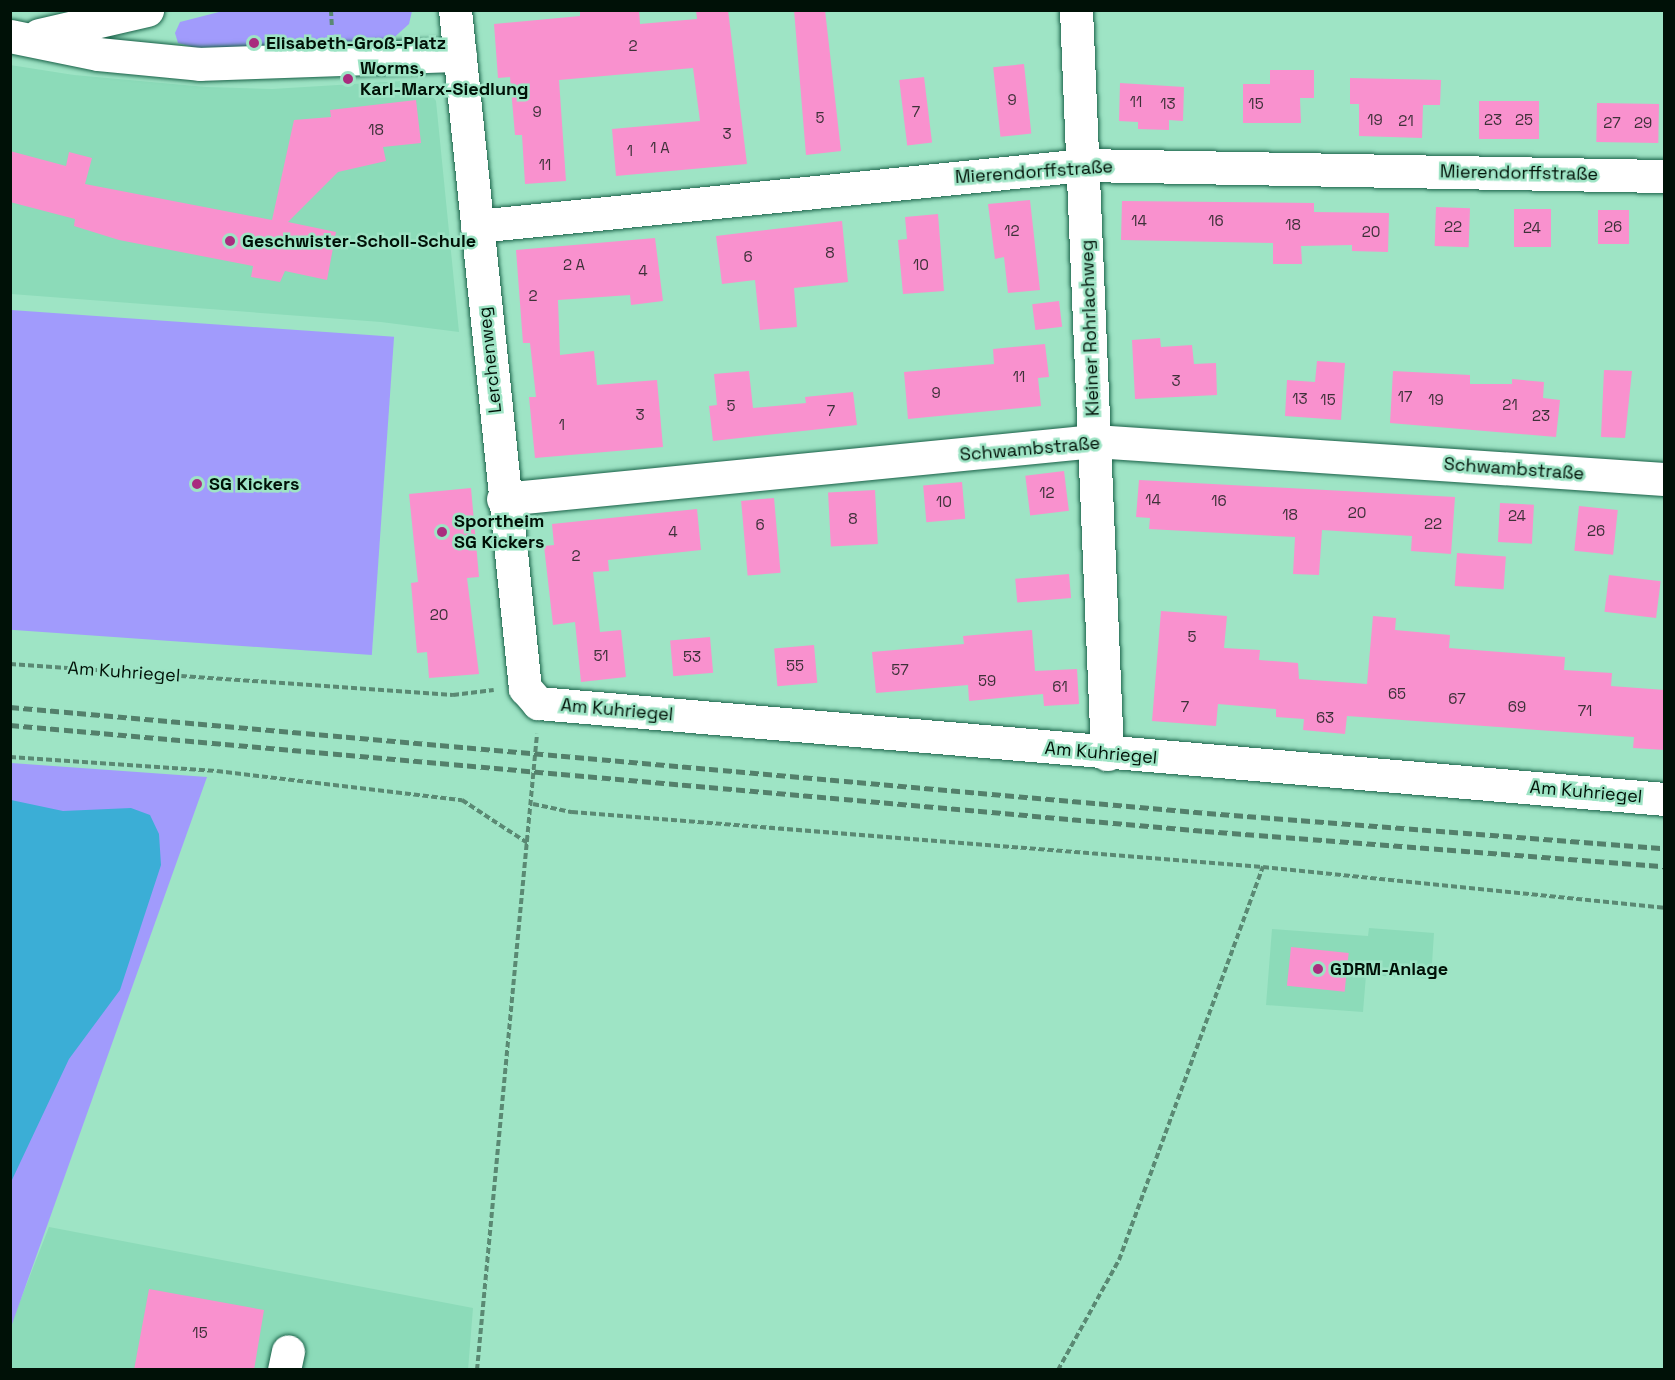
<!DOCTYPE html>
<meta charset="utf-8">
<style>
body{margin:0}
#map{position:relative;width:1675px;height:1380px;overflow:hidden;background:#9ee4c5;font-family:"Space Grotesk",sans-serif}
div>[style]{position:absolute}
.built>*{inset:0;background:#8cdbb9}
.green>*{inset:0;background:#a19bfc;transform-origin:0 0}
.water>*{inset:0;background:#3baed6}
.building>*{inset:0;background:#f991ce;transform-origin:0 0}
.path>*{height:4px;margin-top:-2px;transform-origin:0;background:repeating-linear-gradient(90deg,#5a8973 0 6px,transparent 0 9px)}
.roads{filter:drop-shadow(0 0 2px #196148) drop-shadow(0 0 2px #196148)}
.minor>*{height:33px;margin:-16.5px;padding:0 16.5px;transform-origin:16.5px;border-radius:16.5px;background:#fff}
.rail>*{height:4.5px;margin-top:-2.25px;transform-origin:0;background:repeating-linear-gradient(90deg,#53806b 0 9px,transparent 0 13.5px)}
.dots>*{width:16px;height:16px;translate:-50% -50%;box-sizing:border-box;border:3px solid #9ee4c5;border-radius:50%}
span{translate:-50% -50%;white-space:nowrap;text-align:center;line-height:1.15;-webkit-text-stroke:5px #9ee4c5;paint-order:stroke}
.number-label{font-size:15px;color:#3e3139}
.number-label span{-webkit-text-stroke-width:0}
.poi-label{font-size:18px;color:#001107;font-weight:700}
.left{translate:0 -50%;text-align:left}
.street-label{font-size:18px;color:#001107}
.frame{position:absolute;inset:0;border:12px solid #001107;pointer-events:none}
</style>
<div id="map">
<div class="built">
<div style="clip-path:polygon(10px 65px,74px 75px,206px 87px,272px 89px,403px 81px,424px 84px,436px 101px,459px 332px,381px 322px,11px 294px)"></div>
<div style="clip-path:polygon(1369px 928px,1434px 933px,1431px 979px,1366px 975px,1363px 1012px,1266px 1005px,1272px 929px,1368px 936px)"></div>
<div style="clip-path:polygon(49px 1227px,473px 1308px,468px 1370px,11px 1369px,10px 1327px)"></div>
</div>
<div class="green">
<div style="clip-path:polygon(223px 11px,412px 11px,409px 24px,389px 42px,197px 48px,178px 43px,175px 33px,180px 22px)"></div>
<div style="left:11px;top:310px;width:384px;height:319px;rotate:4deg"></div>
<div style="clip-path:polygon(11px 763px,207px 777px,11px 1327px)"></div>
</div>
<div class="water">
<div style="clip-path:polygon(11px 800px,63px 811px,131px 808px,150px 815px,159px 834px,161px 865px,120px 990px,69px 1059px,11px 1182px)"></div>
</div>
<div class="building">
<div style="clip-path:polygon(580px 10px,639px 10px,640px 24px,697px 19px,696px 10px,728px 10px,747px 164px,616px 176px,612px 129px,700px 121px,693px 68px,559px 80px,566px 181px,525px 184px,522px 135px,515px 135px,510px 77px,498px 78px,494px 24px,580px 16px)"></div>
<div style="clip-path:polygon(794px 10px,825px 10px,841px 151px,806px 155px)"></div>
<div style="left:1024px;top:64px;width:70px;height:31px;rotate:84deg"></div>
<div style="clip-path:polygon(1270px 70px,1314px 70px,1314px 98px,1300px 98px,1301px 123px,1243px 123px,1243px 84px,1270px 84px)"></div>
<div style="left:924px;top:77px;width:66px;height:25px;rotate:83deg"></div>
<div style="clip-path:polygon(1350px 78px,1441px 80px,1440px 105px,1423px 105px,1422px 138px,1359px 136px,1359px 104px,1350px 104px)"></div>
<div style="clip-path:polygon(1120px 83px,1184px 87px,1183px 121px,1169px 120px,1169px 130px,1138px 129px,1138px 122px,1119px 121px)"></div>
<div style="clip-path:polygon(416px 100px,421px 143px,383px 147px,386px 161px,338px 172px,288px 222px,336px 232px,327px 280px,285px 271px,280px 282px,251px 277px,253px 266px,119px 240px,74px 226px,75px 219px,10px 202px,10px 151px,66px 166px,69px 152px,92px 158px,85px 184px,272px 220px,294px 120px,331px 117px,330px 110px)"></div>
<div style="left:1479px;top:101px;width:60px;height:38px"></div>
<div style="left:1597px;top:103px;width:62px;height:39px;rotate:1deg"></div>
<div style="clip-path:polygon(1030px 200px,1040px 290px,1008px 293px,1004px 257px,995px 259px,988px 204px)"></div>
<div style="clip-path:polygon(1122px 201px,1314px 203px,1314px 212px,1389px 213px,1388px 252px,1352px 251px,1352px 245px,1301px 246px,1302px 264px,1273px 264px,1273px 243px,1121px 240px)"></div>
<div style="left:1436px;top:207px;width:34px;height:39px;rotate:2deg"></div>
<div style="left:1514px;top:209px;width:37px;height:38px"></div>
<div style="left:1598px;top:210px;width:31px;height:34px"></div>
<div style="clip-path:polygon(938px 214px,944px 291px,903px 294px,898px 240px,907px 239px,905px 217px)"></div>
<div style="clip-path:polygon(842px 221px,848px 282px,794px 288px,797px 327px,760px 330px,755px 280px,722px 284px,716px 236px)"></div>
<div style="clip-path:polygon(655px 238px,663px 301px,631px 305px,630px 295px,558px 300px,560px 355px,594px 351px,597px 385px,657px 380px,663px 447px,535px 458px,529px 397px,536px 397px,530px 343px,523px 343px,516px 250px)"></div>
<div style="left:1059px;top:301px;width:26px;height:27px;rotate:83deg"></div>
<div style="clip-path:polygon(1160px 338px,1161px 347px,1192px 345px,1194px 364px,1216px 363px,1217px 395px,1135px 399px,1132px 340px)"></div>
<div style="clip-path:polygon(1045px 344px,1049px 377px,1038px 378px,1041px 406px,908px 419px,904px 372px,994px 364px,993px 349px)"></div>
<div style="clip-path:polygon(1317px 361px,1345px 363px,1341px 420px,1285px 416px,1287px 380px,1315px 382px)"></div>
<div style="clip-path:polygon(1604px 370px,1632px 371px,1625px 438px,1601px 437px)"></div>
<div style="clip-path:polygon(749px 371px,753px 408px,806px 403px,805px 397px,853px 392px,857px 425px,713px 441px,709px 406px,717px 405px,714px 374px)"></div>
<div style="clip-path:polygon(1393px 371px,1470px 375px,1470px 384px,1512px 384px,1512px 379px,1544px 382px,1543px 398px,1560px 400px,1556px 437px,1390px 423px)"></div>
<div style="left:1064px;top:471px;width:40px;height:39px;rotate:83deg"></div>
<div style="clip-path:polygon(1139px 480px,1455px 497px,1451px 554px,1411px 551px,1412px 536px,1322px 530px,1319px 575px,1293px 574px,1295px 537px,1149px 529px,1150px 518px,1136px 517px)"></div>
<div style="left:962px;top:482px;width:37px;height:39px;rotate:85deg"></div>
<div style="clip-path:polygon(471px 488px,479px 577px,467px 578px,479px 674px,429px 678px,427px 652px,417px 653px,411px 583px,418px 582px,409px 494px)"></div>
<div style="left:875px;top:490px;width:54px;height:47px;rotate:87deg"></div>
<div style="left:774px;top:498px;width:75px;height:33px;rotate:85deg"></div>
<div style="left:1500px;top:503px;width:34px;height:39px;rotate:3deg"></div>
<div style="left:1579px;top:506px;width:39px;height:45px;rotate:6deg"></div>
<div style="clip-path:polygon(697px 509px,701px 550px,608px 560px,609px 571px,593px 572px,600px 632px,621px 630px,626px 677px,581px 682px,575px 622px,553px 625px,544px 546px,554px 545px,552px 524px)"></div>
<div style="left:1457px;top:553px;width:49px;height:33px;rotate:4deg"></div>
<div style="left:1069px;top:574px;width:24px;height:54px;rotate:85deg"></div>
<div style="left:1609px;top:575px;width:52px;height:37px;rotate:7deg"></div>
<div style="clip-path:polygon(1161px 611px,1227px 616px,1224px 648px,1260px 650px,1259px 660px,1298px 663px,1299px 679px,1367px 684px,1373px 616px,1396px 618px,1395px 630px,1450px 635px,1449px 648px,1565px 657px,1564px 670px,1612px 673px,1611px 686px,1665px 690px,1665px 750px,1633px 748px,1634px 737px,1347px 716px,1345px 734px,1303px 730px,1304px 719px,1276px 717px,1276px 709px,1218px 704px,1216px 726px,1152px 721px)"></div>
<div style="clip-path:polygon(1032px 630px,1035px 671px,1077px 669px,1079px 704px,1044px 706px,1043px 694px,969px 701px,968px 685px,876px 693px,872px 652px,964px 644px,963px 636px)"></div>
<div style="left:710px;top:637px;width:36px;height:40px;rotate:85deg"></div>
<div style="left:814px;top:645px;width:38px;height:40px;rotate:85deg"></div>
<div style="left:1291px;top:947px;width:58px;height:39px;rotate:6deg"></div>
<div style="clip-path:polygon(149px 1289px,264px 1310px,254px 1370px,134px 1370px)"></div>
</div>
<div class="path">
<div style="left:331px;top:10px;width:18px;rotate:87deg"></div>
<div style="left:10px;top:664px;width:444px;rotate:4deg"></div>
<div style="left:453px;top:695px;width:41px;rotate:-7deg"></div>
<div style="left:10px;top:757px;width:207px;rotate:3.9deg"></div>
<div style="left:217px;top:771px;width:247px;rotate:6.8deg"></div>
<div style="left:462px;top:800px;width:80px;rotate:33.3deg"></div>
<div style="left:533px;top:804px;width:40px;rotate:12deg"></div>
<div style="left:572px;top:812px;width:693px;rotate:4.55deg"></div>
<div style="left:1263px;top:867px;width:403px;rotate:5.8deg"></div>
<div style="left:477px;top:1370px;width:639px;rotate:-84.61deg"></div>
<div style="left:1058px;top:1370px;width:126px;rotate:-61deg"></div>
<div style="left:1119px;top:1260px;width:419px;rotate:-69.9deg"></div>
</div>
<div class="roads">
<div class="minor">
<div style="left:455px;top:10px;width:682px;rotate:84.11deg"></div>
<div style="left:525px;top:688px;width:20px;rotate:49deg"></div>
<div style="left:538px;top:703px;width:1130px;rotate:4.87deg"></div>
<div style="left:1076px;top:10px;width:745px;rotate:87.61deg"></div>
<div style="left:39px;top:35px;width:111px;rotate:-13deg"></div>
<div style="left:10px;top:36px;width:90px;rotate:11.6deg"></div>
<div style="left:98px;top:54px;width:102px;rotate:5.6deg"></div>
<div style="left:200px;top:64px;width:260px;rotate:-2deg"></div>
<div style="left:477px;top:226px;width:610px;rotate:-5.74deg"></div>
<div style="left:1084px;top:165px;width:580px;rotate:1.09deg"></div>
<div style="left:503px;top:499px;width:594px;rotate:-5.6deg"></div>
<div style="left:1094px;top:441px;width:571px;rotate:3.81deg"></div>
<div style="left:284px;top:1370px;width:19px;rotate:-78deg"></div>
</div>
</div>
<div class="rail">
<div style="left:10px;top:707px;width:1202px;rotate:5.06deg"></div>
<div style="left:1207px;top:813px;width:458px;rotate:4.4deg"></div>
<div style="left:10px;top:725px;width:1200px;rotate:5.07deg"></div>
<div style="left:1205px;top:831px;width:460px;rotate:4.4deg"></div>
</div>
<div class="dots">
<div style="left:254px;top:43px;background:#a92c7e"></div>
<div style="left:348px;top:79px;background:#a92c7e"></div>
<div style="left:230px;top:241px;background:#a92c7e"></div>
<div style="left:197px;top:484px;background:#a92c7e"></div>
<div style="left:442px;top:532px;background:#a92c7e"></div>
<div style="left:1318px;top:969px;background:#a92c7e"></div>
</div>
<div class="number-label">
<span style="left:633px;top:46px">2</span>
<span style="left:1012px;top:100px">9</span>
<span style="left:1136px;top:102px">11</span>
<span style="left:1168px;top:104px">13</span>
<span style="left:1256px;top:104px">15</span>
<span style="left:537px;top:112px">9</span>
<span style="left:916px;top:112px">7</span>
<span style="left:820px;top:118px">5</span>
<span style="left:1375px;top:120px">19</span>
<span style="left:1493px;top:120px">23</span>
<span style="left:1524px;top:120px">25</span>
<span style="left:1406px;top:121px">21</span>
<span style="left:1612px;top:123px">27</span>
<span style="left:1643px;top:123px">29</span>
<span style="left:376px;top:130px">18</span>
<span style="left:727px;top:134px">3</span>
<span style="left:660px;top:148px">1 A</span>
<span style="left:630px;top:151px">1</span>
<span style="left:545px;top:165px">11</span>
<span style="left:1139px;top:221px">14</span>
<span style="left:1216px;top:221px">16</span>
<span style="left:1293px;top:225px">18</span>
<span style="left:1453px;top:227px">22</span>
<span style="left:1613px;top:227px">26</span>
<span style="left:1532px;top:228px">24</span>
<span style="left:1012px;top:231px">12</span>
<span style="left:1371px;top:232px">20</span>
<span style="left:830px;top:253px">8</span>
<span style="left:748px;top:257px">6</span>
<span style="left:574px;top:265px">2 A</span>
<span style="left:921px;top:265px">10</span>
<span style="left:643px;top:271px">4</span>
<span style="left:533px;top:296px">2</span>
<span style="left:1019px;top:377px">11</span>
<span style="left:1176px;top:381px">3</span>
<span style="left:936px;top:393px">9</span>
<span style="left:1405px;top:397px">17</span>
<span style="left:1300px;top:399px">13</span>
<span style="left:1328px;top:400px">15</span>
<span style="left:1436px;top:400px">19</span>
<span style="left:1510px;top:405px">21</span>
<span style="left:731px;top:406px">5</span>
<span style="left:831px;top:411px">7</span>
<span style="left:640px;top:415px">3</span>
<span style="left:1541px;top:416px">23</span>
<span style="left:562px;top:425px">1</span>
<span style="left:1047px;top:493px">12</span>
<span style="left:1153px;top:500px">14</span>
<span style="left:1219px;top:501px">16</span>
<span style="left:944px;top:502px">10</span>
<span style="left:1357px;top:513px">20</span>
<span style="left:1290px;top:515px">18</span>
<span style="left:1517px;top:516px">24</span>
<span style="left:853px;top:519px">8</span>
<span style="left:1433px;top:524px">22</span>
<span style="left:760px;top:525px">6</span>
<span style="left:1596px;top:531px">26</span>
<span style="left:673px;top:532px">4</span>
<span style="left:576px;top:556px">2</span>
<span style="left:439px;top:615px">20</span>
<span style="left:1192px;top:637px">5</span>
<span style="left:601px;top:656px">51</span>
<span style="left:692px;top:657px">53</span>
<span style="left:795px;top:666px">55</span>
<span style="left:900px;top:670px">57</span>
<span style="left:987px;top:681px">59</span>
<span style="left:1060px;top:687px">61</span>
<span style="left:1397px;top:694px">65</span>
<span style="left:1457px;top:699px">67</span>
<span style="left:1185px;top:707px">7</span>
<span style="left:1517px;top:707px">69</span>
<span style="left:1585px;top:711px">71</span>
<span style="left:1325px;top:718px">63</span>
<span style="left:200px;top:1333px">15</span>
</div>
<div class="poi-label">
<span class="left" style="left:266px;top:43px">Elisabeth-Groß-Platz</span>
<span class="left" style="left:360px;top:79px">Worms,<br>Karl-Marx-Siedlung</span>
<span class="left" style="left:242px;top:241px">Geschwister-Scholl-Schule</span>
<span class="left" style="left:209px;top:484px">SG Kickers</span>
<span class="left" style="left:454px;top:532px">Sportheim<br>SG Kickers</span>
<span class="left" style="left:1330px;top:969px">GDRM-Anlage</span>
</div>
<div class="street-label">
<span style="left:1034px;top:172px;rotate:-4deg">Mierendorffstraße</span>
<span style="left:1519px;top:173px;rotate:1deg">Mierendorffstraße</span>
<span style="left:1090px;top:328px;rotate:-92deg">Kleiner Rohrlachweg</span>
<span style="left:490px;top:360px;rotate:-96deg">Lerchenweg</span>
<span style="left:1030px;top:449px;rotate:-5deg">Schwambstraße</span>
<span style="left:1514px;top:469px;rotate:4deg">Schwambstraße</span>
<span style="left:124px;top:672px;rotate:4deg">Am Kuhriegel</span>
<span style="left:617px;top:710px;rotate:5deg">Am Kuhriegel</span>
<span style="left:1101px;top:753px;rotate:5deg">Am Kuhriegel</span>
<span style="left:1586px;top:792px;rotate:5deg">Am Kuhriegel</span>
</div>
<div class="frame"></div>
</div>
